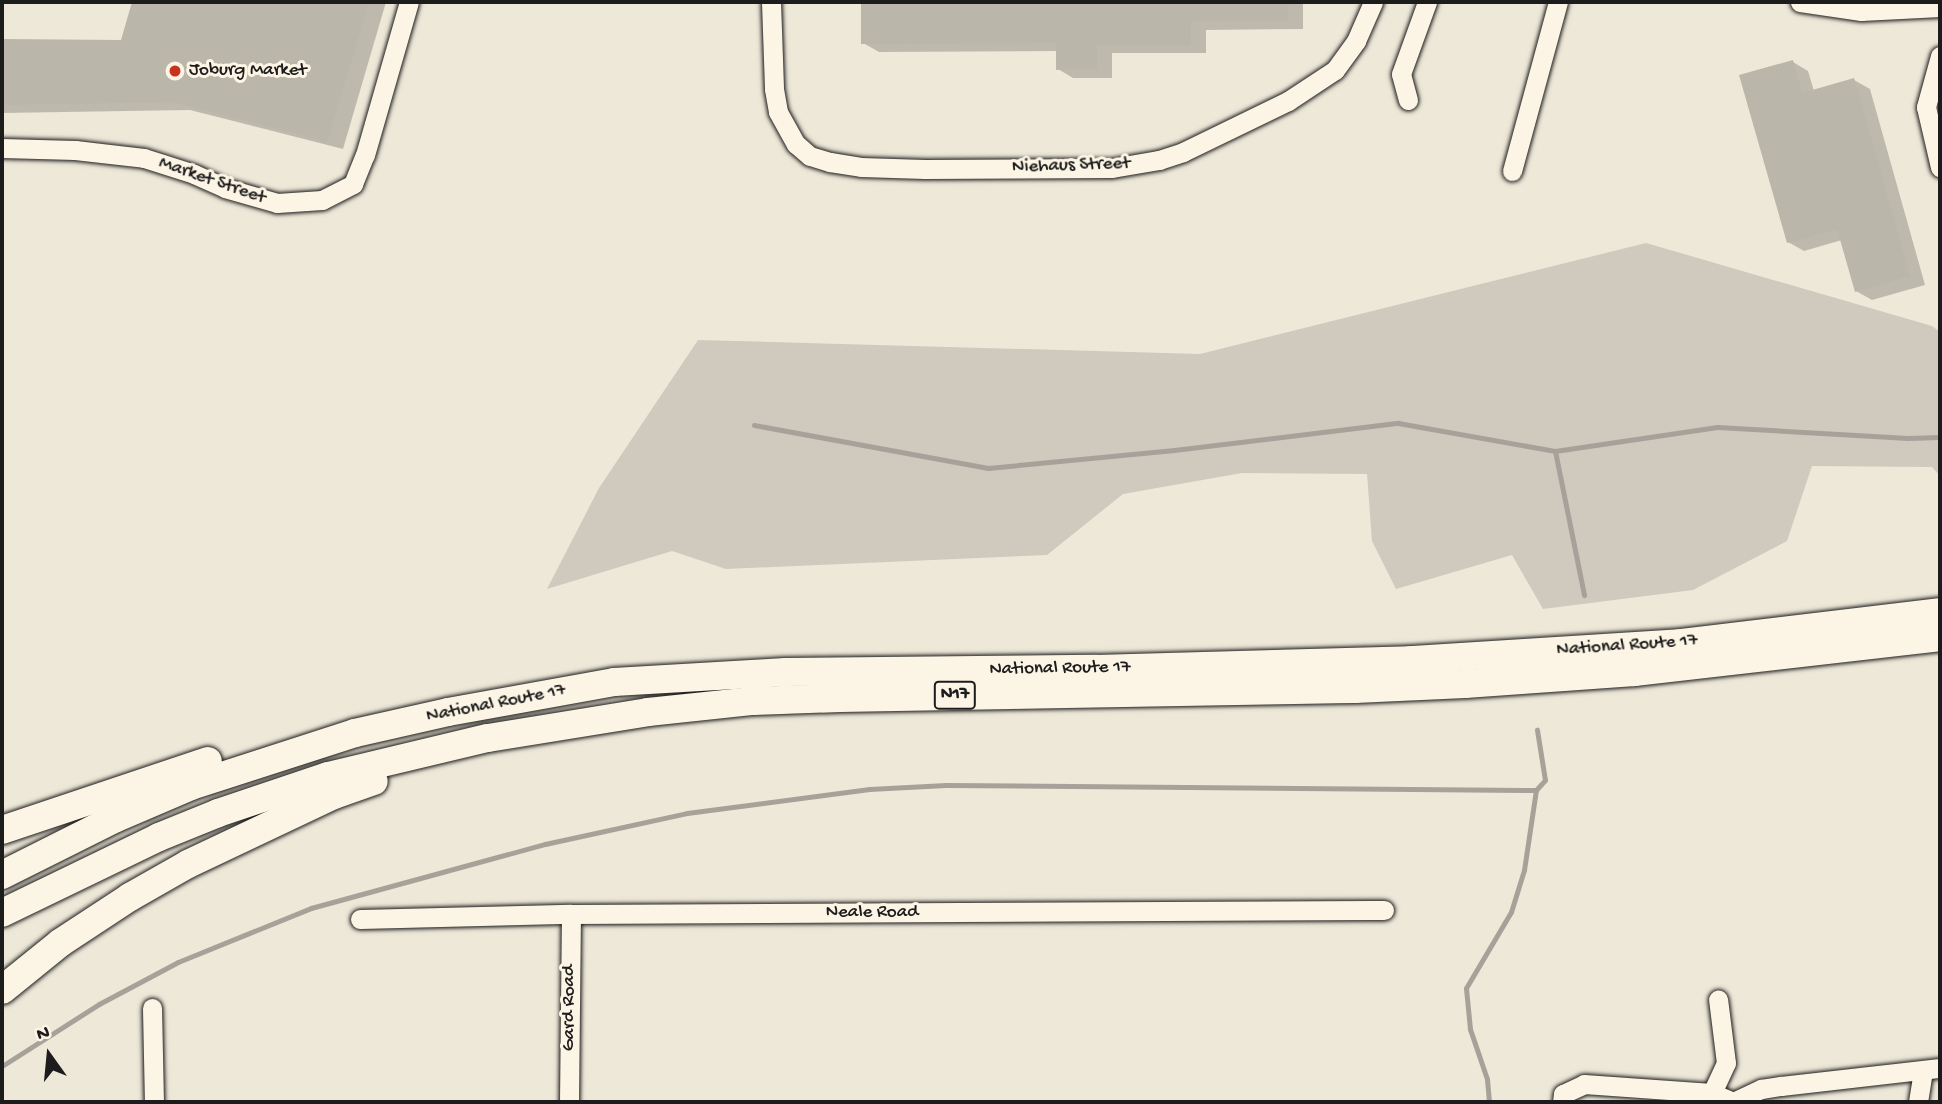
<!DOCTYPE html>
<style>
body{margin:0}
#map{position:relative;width:1942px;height:1104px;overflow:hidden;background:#eee8d9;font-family:"Gochi Hand",sans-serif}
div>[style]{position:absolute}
.green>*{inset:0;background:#cfcabd}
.shadow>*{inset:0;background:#0003}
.stream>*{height:5px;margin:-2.5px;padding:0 2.5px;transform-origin:2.5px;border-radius:2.5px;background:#a7a299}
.building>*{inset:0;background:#bab6aa}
.roads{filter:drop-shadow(0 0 2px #1c1c1c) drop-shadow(0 0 2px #1c1c1c)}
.minor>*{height:19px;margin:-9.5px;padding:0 9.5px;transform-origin:9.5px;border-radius:9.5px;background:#fcf5e5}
.highway>*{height:28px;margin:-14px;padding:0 14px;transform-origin:14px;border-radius:14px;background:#fcf5e5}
.dots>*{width:19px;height:19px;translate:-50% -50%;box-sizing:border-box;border:4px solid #fcf5e5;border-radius:50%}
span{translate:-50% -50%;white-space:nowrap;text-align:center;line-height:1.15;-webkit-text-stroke:6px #fcf5e5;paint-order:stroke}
.shield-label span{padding:2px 5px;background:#fcf5e5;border:2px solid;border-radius:5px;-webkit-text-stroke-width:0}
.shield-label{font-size:18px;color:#1c1c1c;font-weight:700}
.poi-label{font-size:19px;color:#1c1c1c}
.left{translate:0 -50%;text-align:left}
.street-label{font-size:19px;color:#1c1c1c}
.frame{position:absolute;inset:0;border:4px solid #1c1c1c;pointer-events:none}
.north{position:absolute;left:14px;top:1020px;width:70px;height:70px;-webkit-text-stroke:5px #fcf5e5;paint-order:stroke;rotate:345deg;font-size:19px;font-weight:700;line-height:28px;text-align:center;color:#1c1c1c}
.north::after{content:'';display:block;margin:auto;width:24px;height:32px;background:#1c1c1c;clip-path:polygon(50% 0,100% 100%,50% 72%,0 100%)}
</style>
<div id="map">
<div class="green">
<div style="clip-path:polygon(1646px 243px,1932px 326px,1940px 332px,1940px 476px,1932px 467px,1812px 466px,1787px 541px,1693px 590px,1543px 609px,1512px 555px,1396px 589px,1372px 541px,1367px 474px,1242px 473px,1123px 494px,1047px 555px,726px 569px,672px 551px,547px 589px,599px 488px,698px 340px,1200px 354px)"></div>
</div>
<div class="shadow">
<div style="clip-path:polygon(134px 2px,386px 2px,343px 149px,190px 110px,2px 113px,2px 41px,123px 42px)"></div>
<div style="clip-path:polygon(863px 2px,1303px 2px,1303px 29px,1206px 30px,1206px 53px,1112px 53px,1112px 78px,1073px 78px,1058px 69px,1057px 51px,879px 52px,863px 43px)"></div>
<div style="clip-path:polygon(1793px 62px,1808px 71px,1814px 91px,1854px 80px,1870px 89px,1925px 285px,1872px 300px,1856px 291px,1842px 240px,1804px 251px,1788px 242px)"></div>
</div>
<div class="stream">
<div style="left:754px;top:425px;width:238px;rotate:10.4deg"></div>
<div style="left:988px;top:468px;width:187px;rotate:-5.5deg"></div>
<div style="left:1174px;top:450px;width:226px;rotate:-6.9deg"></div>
<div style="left:1398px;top:423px;width:159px;rotate:10.1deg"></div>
<div style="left:1555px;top:451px;width:164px;rotate:-8.4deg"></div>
<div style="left:1717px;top:427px;width:191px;rotate:3.3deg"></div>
<div style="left:1908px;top:438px;width:32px;rotate:-2deg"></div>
<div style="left:1555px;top:451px;width:147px;rotate:78.6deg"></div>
<div style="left:2px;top:1066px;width:115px;rotate:-32.6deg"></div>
<div style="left:99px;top:1004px;width:89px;rotate:-28deg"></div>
<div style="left:178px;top:962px;width:144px;rotate:-22.1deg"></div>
<div style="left:311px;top:908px;width:243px;rotate:-15.3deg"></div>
<div style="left:545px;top:844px;width:145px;rotate:-12.3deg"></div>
<div style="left:687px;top:813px;width:184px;rotate:-7.5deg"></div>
<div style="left:869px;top:789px;width:77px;rotate:-3deg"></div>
<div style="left:946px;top:785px;width:590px;rotate:0.49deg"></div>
<div style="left:1489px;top:1102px;width:23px;rotate:-95deg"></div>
<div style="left:1487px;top:1079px;width:53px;rotate:-108.8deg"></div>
<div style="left:1470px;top:1029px;width:41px;rotate:-95.6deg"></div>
<div style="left:1466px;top:988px;width:88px;rotate:-59.4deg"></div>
<div style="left:1511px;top:912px;width:44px;rotate:-72.8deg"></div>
<div style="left:1524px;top:870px;width:81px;rotate:-81.5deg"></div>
<div style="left:1536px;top:790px;width:13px;rotate:-48deg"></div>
<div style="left:1545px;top:780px;width:51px;rotate:-99.1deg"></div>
</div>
<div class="building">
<div style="clip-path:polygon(132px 2px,369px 2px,327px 142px,173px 102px,2px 105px,2px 39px,121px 40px)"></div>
<div style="clip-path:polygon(861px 2px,1288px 2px,1288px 21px,1191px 22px,1191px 45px,1097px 45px,1097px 70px,1056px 70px,1056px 43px,861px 44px)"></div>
<div style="clip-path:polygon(1793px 60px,1802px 93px,1854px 78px,1910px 276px,1855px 292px,1837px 229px,1787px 243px,1739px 75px)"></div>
</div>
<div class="roads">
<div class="minor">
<div style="left:771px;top:2px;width:87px;rotate:88deg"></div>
<div style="left:774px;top:89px;width:23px;rotate:80deg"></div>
<div style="left:778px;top:112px;width:37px;rotate:61deg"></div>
<div style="left:796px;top:144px;width:18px;rotate:41deg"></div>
<div style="left:810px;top:156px;width:21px;rotate:17deg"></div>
<div style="left:830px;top:162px;width:31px;rotate:9deg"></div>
<div style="left:861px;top:167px;width:64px;rotate:1.8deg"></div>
<div style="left:925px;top:169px;width:187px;rotate:-0.3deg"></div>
<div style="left:1112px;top:168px;width:48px;rotate:-9.7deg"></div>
<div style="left:1159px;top:160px;width:25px;rotate:-18deg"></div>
<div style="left:1183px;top:152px;width:117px;rotate:-25.9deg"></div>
<div style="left:1288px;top:101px;width:56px;rotate:-33.4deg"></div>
<div style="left:1335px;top:70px;width:36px;rotate:-54deg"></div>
<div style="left:1356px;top:41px;width:43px;rotate:-66.4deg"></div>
<div style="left:1800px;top:2px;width:62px;rotate:8.4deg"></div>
<div style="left:1861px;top:11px;width:79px;rotate:-2.9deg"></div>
<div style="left:1940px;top:56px;width:53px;rotate:105.4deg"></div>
<div style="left:1926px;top:107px;width:62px;rotate:76.9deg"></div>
<div style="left:1408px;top:100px;width:27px;rotate:-105deg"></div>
<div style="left:1401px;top:74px;width:77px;rotate:-70.1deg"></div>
<div style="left:2px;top:148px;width:73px;rotate:1.6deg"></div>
<div style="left:75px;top:150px;width:69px;rotate:6.6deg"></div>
<div style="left:144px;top:158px;width:52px;rotate:17.7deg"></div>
<div style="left:194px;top:174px;width:34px;rotate:24deg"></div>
<div style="left:225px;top:188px;width:54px;rotate:16.1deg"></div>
<div style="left:277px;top:203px;width:45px;rotate:-3.8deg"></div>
<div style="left:322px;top:200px;width:35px;rotate:-27deg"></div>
<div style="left:353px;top:184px;width:31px;rotate:-68deg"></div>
<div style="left:365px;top:155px;width:159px;rotate:-74deg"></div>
<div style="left:1512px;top:171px;width:175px;rotate:-74.8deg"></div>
<div style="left:360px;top:919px;width:211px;rotate:-1.4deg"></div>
<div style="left:571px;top:914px;width:813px;rotate:-0.28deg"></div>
<div style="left:152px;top:1008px;width:94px;rotate:88.8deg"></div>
<div style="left:1712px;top:1093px;width:33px;rotate:-65deg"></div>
<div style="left:1726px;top:1063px;width:64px;rotate:-97.1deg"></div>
<div style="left:569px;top:1102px;width:188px;rotate:-89.4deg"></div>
<div style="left:1562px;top:1102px;width:8px;rotate:-83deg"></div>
<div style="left:1563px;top:1094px;width:23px;rotate:-25deg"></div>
<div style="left:1584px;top:1084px;width:128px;rotate:4deg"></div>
<div style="left:1712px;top:1093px;width:23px;rotate:23deg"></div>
<div style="left:1733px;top:1102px;width:31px;rotate:-25deg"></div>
<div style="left:1761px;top:1089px;width:20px;rotate:-9deg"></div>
<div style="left:1781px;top:1086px;width:160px;rotate:-6.5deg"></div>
<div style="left:1918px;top:1102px;width:32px;rotate:-81deg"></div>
</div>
<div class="highway">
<div style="left:2px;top:830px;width:217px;rotate:-18.5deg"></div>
<div style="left:2px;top:875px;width:127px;rotate:-26.6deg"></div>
<div style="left:116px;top:818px;width:82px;rotate:-23.1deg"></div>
<div style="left:191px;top:786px;width:172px;rotate:-17.9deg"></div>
<div style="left:355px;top:733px;width:95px;rotate:-12.7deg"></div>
<div style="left:448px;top:712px;width:169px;rotate:-10.2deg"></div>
<div style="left:614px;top:682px;width:172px;rotate:-3.3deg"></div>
<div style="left:786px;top:672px;width:310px;rotate:-0.6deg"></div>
<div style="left:1096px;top:669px;width:315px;rotate:-1.6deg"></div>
<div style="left:1411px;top:660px;width:271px;rotate:-3.6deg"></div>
<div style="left:1681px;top:643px;width:261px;rotate:-6.8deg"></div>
<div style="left:2px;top:913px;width:174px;rotate:-25.8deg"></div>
<div style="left:159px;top:837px;width:64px;rotate:-22.1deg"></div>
<div style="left:218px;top:813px;width:116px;rotate:-18.6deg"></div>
<div style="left:328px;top:776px;width:164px;rotate:-13.4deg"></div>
<div style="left:488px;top:738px;width:162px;rotate:-9.2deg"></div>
<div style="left:648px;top:712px;width:106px;rotate:-6deg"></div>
<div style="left:753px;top:701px;width:87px;rotate:-2deg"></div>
<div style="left:840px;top:698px;width:515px;rotate:-1deg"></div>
<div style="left:1355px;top:689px;width:110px;rotate:-2.6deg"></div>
<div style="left:1465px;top:684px;width:170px;rotate:-4deg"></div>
<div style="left:1635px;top:672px;width:307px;rotate:-6.5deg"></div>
<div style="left:2px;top:990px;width:75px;rotate:-39deg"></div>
<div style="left:60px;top:943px;width:84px;rotate:-33.3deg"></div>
<div style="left:130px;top:897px;width:67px;rotate:-29.6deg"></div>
<div style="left:188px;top:864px;width:161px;rotate:-25.3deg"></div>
<div style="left:334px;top:795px;width:42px;rotate:-19.3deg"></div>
</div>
</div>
<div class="dots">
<div style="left:175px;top:71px;background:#c8321e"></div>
</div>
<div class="shield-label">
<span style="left:955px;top:695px">N17</span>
</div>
<div class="poi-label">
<span class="left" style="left:189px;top:71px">Joburg Market</span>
</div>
<div class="street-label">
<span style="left:1071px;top:166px;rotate:-2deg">Niehaus Street</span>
<span style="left:212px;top:181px;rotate:19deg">Market Street</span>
<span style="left:1627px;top:646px;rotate:-4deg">National Route 17</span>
<span style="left:1060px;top:669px;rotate:-1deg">National Route 17</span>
<span style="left:496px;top:704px;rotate:-11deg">National Route 17</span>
<span style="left:872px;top:913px">Neale Road</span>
<span style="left:570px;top:1008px;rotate:-90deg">Gard Road</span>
</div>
<div class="frame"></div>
<div class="north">N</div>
</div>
